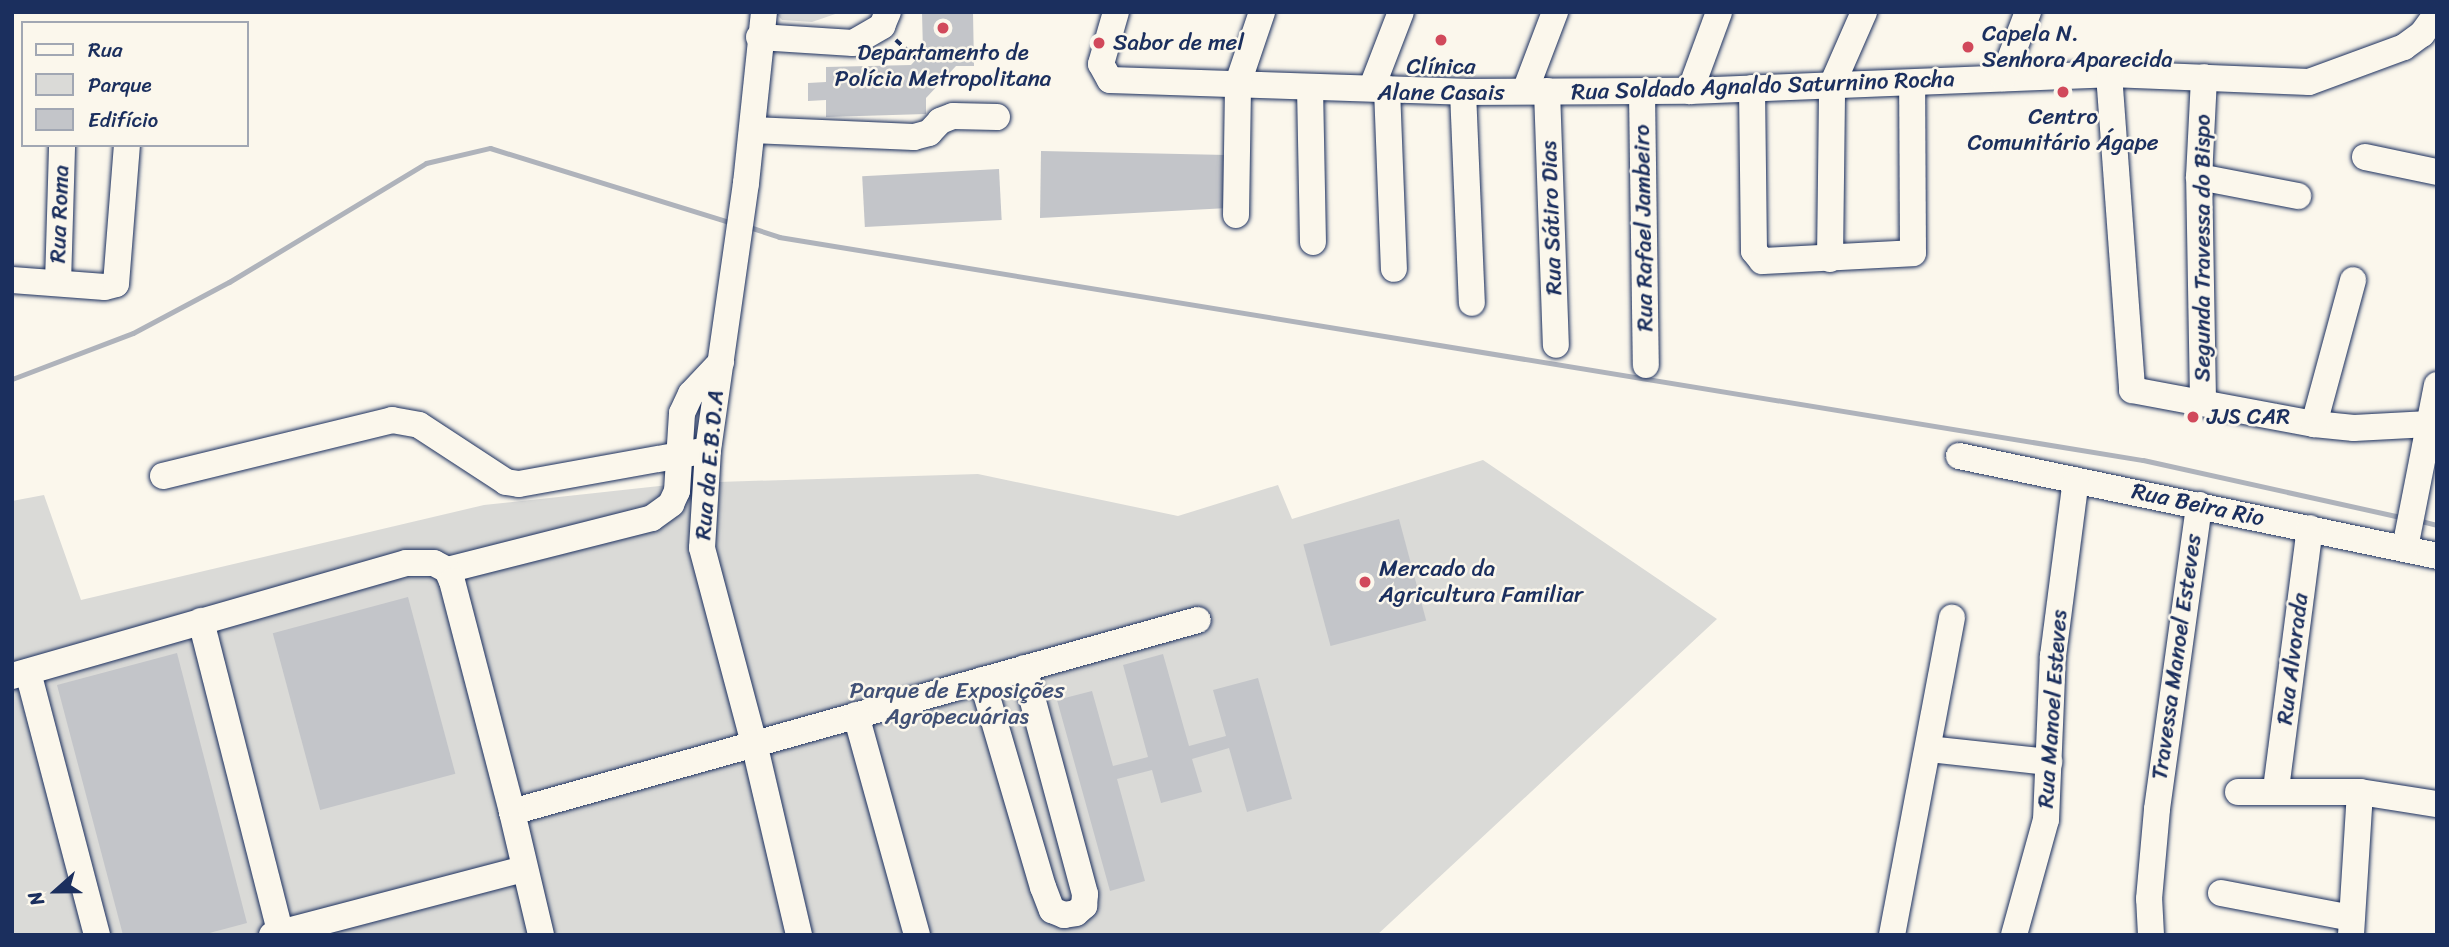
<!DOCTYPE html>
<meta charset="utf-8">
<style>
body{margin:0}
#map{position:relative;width:2449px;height:947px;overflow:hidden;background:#fbf7ec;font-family:Sriracha,sans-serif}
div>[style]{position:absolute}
.green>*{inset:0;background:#dadad7}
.stream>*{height:5px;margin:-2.5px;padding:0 2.5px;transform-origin:2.5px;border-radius:2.5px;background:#afb3bb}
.building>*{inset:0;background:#c3c5c9;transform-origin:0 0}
.path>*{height:3.5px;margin-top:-1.75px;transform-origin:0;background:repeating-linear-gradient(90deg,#1b2f5e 0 7px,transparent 0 12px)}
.roads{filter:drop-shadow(0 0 2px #1b2f5e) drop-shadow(0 0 2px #1b2f5e)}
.minor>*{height:26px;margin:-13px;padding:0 13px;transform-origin:13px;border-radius:13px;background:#fbf7ec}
.dots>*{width:19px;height:19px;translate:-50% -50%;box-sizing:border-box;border:4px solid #fbf7ec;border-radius:50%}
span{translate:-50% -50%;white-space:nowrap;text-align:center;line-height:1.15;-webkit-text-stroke:5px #fbf7ec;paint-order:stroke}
.poi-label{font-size:23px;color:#1b2f5e}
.left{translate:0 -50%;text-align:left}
.street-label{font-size:23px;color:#1b2f5e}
.park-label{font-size:23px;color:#415176}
.frame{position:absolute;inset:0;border:14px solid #1b2f5e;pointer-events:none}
.legend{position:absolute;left:21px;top:21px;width:228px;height:126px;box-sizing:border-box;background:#fbf7ec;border:2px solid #a1a7b3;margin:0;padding:9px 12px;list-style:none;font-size:21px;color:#1b2f5e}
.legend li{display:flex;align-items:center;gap:14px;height:35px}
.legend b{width:35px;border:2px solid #a1a7b3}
.north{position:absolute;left:21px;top:856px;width:70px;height:70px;-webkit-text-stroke:5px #fbf7ec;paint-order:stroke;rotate:249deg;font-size:19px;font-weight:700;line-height:28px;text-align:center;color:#1b2f5e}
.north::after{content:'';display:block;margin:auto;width:24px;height:32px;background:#1b2f5e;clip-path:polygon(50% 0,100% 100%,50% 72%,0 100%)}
</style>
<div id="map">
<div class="green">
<div style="clip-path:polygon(775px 12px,841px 12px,812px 22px,782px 20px)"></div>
<div style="clip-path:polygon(1483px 460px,1717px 619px,1377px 935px,12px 935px,12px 501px,44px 495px,81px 600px,484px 505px,687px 483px,978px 474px,1178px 516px,1278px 485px,1292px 519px)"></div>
</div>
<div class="stream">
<div style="left:746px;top:226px;width:35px;rotate:18deg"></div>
<div style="left:779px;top:237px;width:1382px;rotate:9.29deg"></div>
<div style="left:2143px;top:460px;width:267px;rotate:12.5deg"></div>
<div style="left:12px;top:379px;width:129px;rotate:-20.8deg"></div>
<div style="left:133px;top:333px;width:109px;rotate:-28deg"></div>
<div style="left:229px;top:282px;width:230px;rotate:-31.1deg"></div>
<div style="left:426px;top:163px;width:66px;rotate:-13.2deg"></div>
<div style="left:490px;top:148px;width:254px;rotate:17.2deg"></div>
<div style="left:2417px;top:520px;width:21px;rotate:14deg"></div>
</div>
<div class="building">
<div style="clip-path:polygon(922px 12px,973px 12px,974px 66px,956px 66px,926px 98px,926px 114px,826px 117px,826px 100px,808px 101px,808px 83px,826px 82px,826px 67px,911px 65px,923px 52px)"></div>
<div style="clip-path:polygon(1041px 151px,1227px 155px,1228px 208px,1040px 218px)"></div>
<div style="left:999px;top:169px;width:51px;height:137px;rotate:87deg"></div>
<div style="left:1399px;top:519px;width:105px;height:99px;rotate:75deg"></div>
<div style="left:408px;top:597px;width:183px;height:140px;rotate:75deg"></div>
<div style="clip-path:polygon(177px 653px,247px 923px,202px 935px,123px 935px,57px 685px)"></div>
<div style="clip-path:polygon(1163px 654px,1189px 746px,1226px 736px,1213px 690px,1258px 678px,1292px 799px,1247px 812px,1229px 748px,1192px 759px,1202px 792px,1161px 803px,1152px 770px,1117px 779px,1145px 881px,1110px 891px,1057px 700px,1092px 691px,1113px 766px,1148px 757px,1123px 665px)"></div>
</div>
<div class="path">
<div style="left:896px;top:40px;width:28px;rotate:42deg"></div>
</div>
<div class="roads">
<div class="minor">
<div style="left:764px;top:12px;width:172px;rotate:96deg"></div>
<div style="left:746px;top:183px;width:270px;rotate:98.1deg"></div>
<div style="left:708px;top:450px;width:98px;rotate:93.5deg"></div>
<div style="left:702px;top:548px;width:202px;rotate:75.1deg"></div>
<div style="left:754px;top:743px;width:197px;rotate:76.8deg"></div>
<div style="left:1116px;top:12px;width:54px;rotate:106.1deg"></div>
<div style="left:1101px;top:64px;width:18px;rotate:61deg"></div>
<div style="left:1110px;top:80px;width:353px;rotate:1.9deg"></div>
<div style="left:1463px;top:92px;width:227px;rotate:-0.3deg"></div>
<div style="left:1690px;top:91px;width:419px;rotate:-2.3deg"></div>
<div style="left:2109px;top:74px;width:200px;rotate:2.3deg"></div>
<div style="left:2309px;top:82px;width:101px;rotate:-20.2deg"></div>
<div style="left:2404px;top:47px;width:22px;rotate:-36deg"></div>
<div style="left:2422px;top:34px;width:26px;rotate:-54deg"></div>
<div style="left:759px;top:37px;width:94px;rotate:3.7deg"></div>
<div style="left:853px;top:43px;width:34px;rotate:-30deg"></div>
<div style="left:882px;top:26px;width:15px;rotate:-67deg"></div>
<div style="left:2109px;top:74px;width:317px;rotate:85.8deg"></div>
<div style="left:2132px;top:390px;width:185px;rotate:10.6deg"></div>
<div style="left:2314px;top:424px;width:40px;rotate:5.7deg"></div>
<div style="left:2354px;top:428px;width:75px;rotate:-3.1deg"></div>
<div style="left:2003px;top:78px;width:71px;rotate:-69.3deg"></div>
<div style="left:1310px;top:87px;width:155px;rotate:88.9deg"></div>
<div style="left:1372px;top:87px;width:80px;rotate:-68.9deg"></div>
<div style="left:1752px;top:88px;width:163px;rotate:89.3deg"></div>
<div style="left:1754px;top:251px;width:13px;rotate:51deg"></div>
<div style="left:1762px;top:261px;width:151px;rotate:-3deg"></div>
<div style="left:1913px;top:253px;width:170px;rotate:-90.3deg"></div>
<div style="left:1387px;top:89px;width:180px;rotate:87.8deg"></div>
<div style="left:1525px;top:91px;width:85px;rotate:-69.2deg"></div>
<div style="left:1547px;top:91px;width:254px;rotate:88deg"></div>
<div style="left:1690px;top:91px;width:84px;rotate:-69.8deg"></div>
<div style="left:1463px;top:92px;width:211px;rotate:87.6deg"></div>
<div style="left:1642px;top:92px;width:273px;rotate:89.2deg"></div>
<div style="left:752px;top:130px;width:162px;rotate:2.5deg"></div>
<div style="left:914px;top:137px;width:16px;rotate:-15deg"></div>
<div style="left:929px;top:133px;width:16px;rotate:-47deg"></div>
<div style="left:940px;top:121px;width:14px;rotate:-21deg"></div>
<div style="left:953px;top:116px;width:44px;rotate:1.3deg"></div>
<div style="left:2365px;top:157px;width:74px;rotate:11.8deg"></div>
<div style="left:2199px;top:177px;width:101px;rotate:10.9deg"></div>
<div style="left:1236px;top:215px;width:132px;rotate:-89.1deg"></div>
<div style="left:1238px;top:83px;width:75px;rotate:-71.3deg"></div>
<div style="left:1830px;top:259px;width:174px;rotate:-89.3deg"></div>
<div style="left:1832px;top:85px;width:80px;rotate:-66.3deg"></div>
<div style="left:12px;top:280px;width:93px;rotate:4.3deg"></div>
<div style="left:105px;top:287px;width:11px;rotate:-15deg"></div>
<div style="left:116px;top:284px;width:139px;rotate:-85.5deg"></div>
<div style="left:58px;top:283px;width:138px;rotate:-88.3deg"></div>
<div style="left:2203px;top:400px;width:223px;rotate:-91deg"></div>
<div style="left:2199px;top:177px;width:100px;rotate:-87.1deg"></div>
<div style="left:2314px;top:424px;width:149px;rotate:-74.8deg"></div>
<div style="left:1959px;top:456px;width:488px;rotate:11.8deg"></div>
<div style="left:163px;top:476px;width:236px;rotate:-13.7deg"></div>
<div style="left:392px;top:420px;width:27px;rotate:10deg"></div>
<div style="left:419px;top:425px;width:104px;rotate:33.2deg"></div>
<div style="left:506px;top:482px;width:13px;rotate:9deg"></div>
<div style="left:519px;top:484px;width:192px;rotate:-10.2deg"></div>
<div style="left:2405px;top:548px;width:166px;rotate:-78.9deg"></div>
<div style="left:447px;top:570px;width:211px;rotate:-14.2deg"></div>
<div style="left:652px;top:518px;width:24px;rotate:-36deg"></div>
<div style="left:671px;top:504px;width:14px;rotate:-65deg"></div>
<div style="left:677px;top:491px;width:78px;rotate:-86.3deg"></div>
<div style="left:682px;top:413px;width:21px;rotate:-65deg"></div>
<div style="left:691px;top:394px;width:44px;rotate:-46.8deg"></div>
<div style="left:201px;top:621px;width:324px;rotate:75.7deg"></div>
<div style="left:28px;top:672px;width:272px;rotate:75.3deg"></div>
<div style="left:12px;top:676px;width:410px;rotate:-16deg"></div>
<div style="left:406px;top:563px;width:28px"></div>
<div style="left:434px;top:563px;width:15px;rotate:28deg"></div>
<div style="left:447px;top:570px;width:12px;rotate:66deg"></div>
<div style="left:452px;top:581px;width:239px;rotate:75.4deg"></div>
<div style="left:512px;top:812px;width:712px;rotate:-15.64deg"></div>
<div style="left:982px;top:680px;width:216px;rotate:73.6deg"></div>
<div style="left:1043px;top:887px;width:25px;rotate:69deg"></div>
<div style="left:1052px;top:910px;width:13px;rotate:23deg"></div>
<div style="left:1064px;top:915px;width:12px;rotate:-9deg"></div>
<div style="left:1076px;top:913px;width:11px;rotate:-41deg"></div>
<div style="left:1084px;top:906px;width:12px;rotate:-85deg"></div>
<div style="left:1085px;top:894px;width:234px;rotate:-105.1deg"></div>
<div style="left:856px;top:715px;width:228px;rotate:74.5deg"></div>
<div style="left:1929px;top:749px;width:121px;rotate:6.2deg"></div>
<div style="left:2276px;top:789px;width:263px;rotate:-82.6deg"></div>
<div style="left:2238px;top:792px;width:122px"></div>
<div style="left:2360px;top:792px;width:78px;rotate:8.9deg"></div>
<div style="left:512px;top:812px;width:126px;rotate:76.7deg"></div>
<div style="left:2221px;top:893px;width:133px;rotate:10.8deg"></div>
<div style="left:272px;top:935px;width:260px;rotate:-14.7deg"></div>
<div style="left:1892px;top:935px;width:323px;rotate:-79.3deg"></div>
<div style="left:2014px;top:935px;width:119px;rotate:-74.5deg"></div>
<div style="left:2046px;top:820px;width:164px;rotate:-87.6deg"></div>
<div style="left:2053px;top:656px;width:177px;rotate:-82.6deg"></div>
<div style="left:2151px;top:935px;width:36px;rotate:-93deg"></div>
<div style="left:2149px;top:899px;width:90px;rotate:-84.9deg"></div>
<div style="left:2157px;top:809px;width:307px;rotate:-82.1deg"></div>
<div style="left:2351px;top:935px;width:143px;rotate:-86.4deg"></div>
</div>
</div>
<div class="dots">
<div style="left:943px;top:28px;background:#d1495b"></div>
<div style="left:1441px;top:40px;background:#d1495b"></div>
<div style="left:1099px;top:43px;background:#d1495b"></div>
<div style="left:1968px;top:47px;background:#d1495b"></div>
<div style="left:2063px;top:92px;background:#d1495b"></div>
<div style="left:2193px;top:417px;background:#d1495b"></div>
<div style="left:1365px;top:582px;background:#d1495b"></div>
</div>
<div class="poi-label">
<span class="left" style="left:1982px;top:47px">Capela N.<br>Senhora Aparecida</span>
<span class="left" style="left:1113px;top:43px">Sabor de mel</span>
<span style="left:943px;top:66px">Departamento de<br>Polícia Metropolitana</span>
<span style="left:1441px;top:80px">Clínica<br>Alane Casais</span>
<span style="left:2063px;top:130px">Centro<br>Comunitário Ágape</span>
<span class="left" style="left:2207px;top:417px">JJS CAR</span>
<span class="left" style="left:1379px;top:582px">Mercado da<br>Agricultura Familiar</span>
</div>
<div class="street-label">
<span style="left:1763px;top:86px;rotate:-2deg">Rua Soldado Agnaldo Saturnino Rocha</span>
<span style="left:60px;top:214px;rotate:-88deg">Rua Roma</span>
<span style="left:1552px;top:218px;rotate:-92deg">Rua Sátiro Dias</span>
<span style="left:1644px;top:228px;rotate:-91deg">Rua Rafael Jambeiro</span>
<span style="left:2203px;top:248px;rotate:-90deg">Segunda Travessa do Bispo</span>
<span style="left:710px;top:465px;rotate:-85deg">Rua da E.B.D.A</span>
<span style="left:2198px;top:505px;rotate:12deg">Rua Beira Rio</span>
<span style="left:2177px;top:657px;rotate:-82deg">Travessa Manoel Esteves</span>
<span style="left:2293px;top:659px;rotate:-83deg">Rua Alvorada</span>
<span style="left:2053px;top:709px;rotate:-86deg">Rua Manoel Esteves</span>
</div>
<div class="park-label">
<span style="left:957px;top:704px">Parque de Exposições<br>Agropecuárias</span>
</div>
<div class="frame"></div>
<ul class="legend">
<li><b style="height:9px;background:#fbf7ec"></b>Rua</li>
<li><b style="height:19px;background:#dadad7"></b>Parque</li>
<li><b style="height:19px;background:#c3c5c9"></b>Edifício</li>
</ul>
<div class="north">N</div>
</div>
